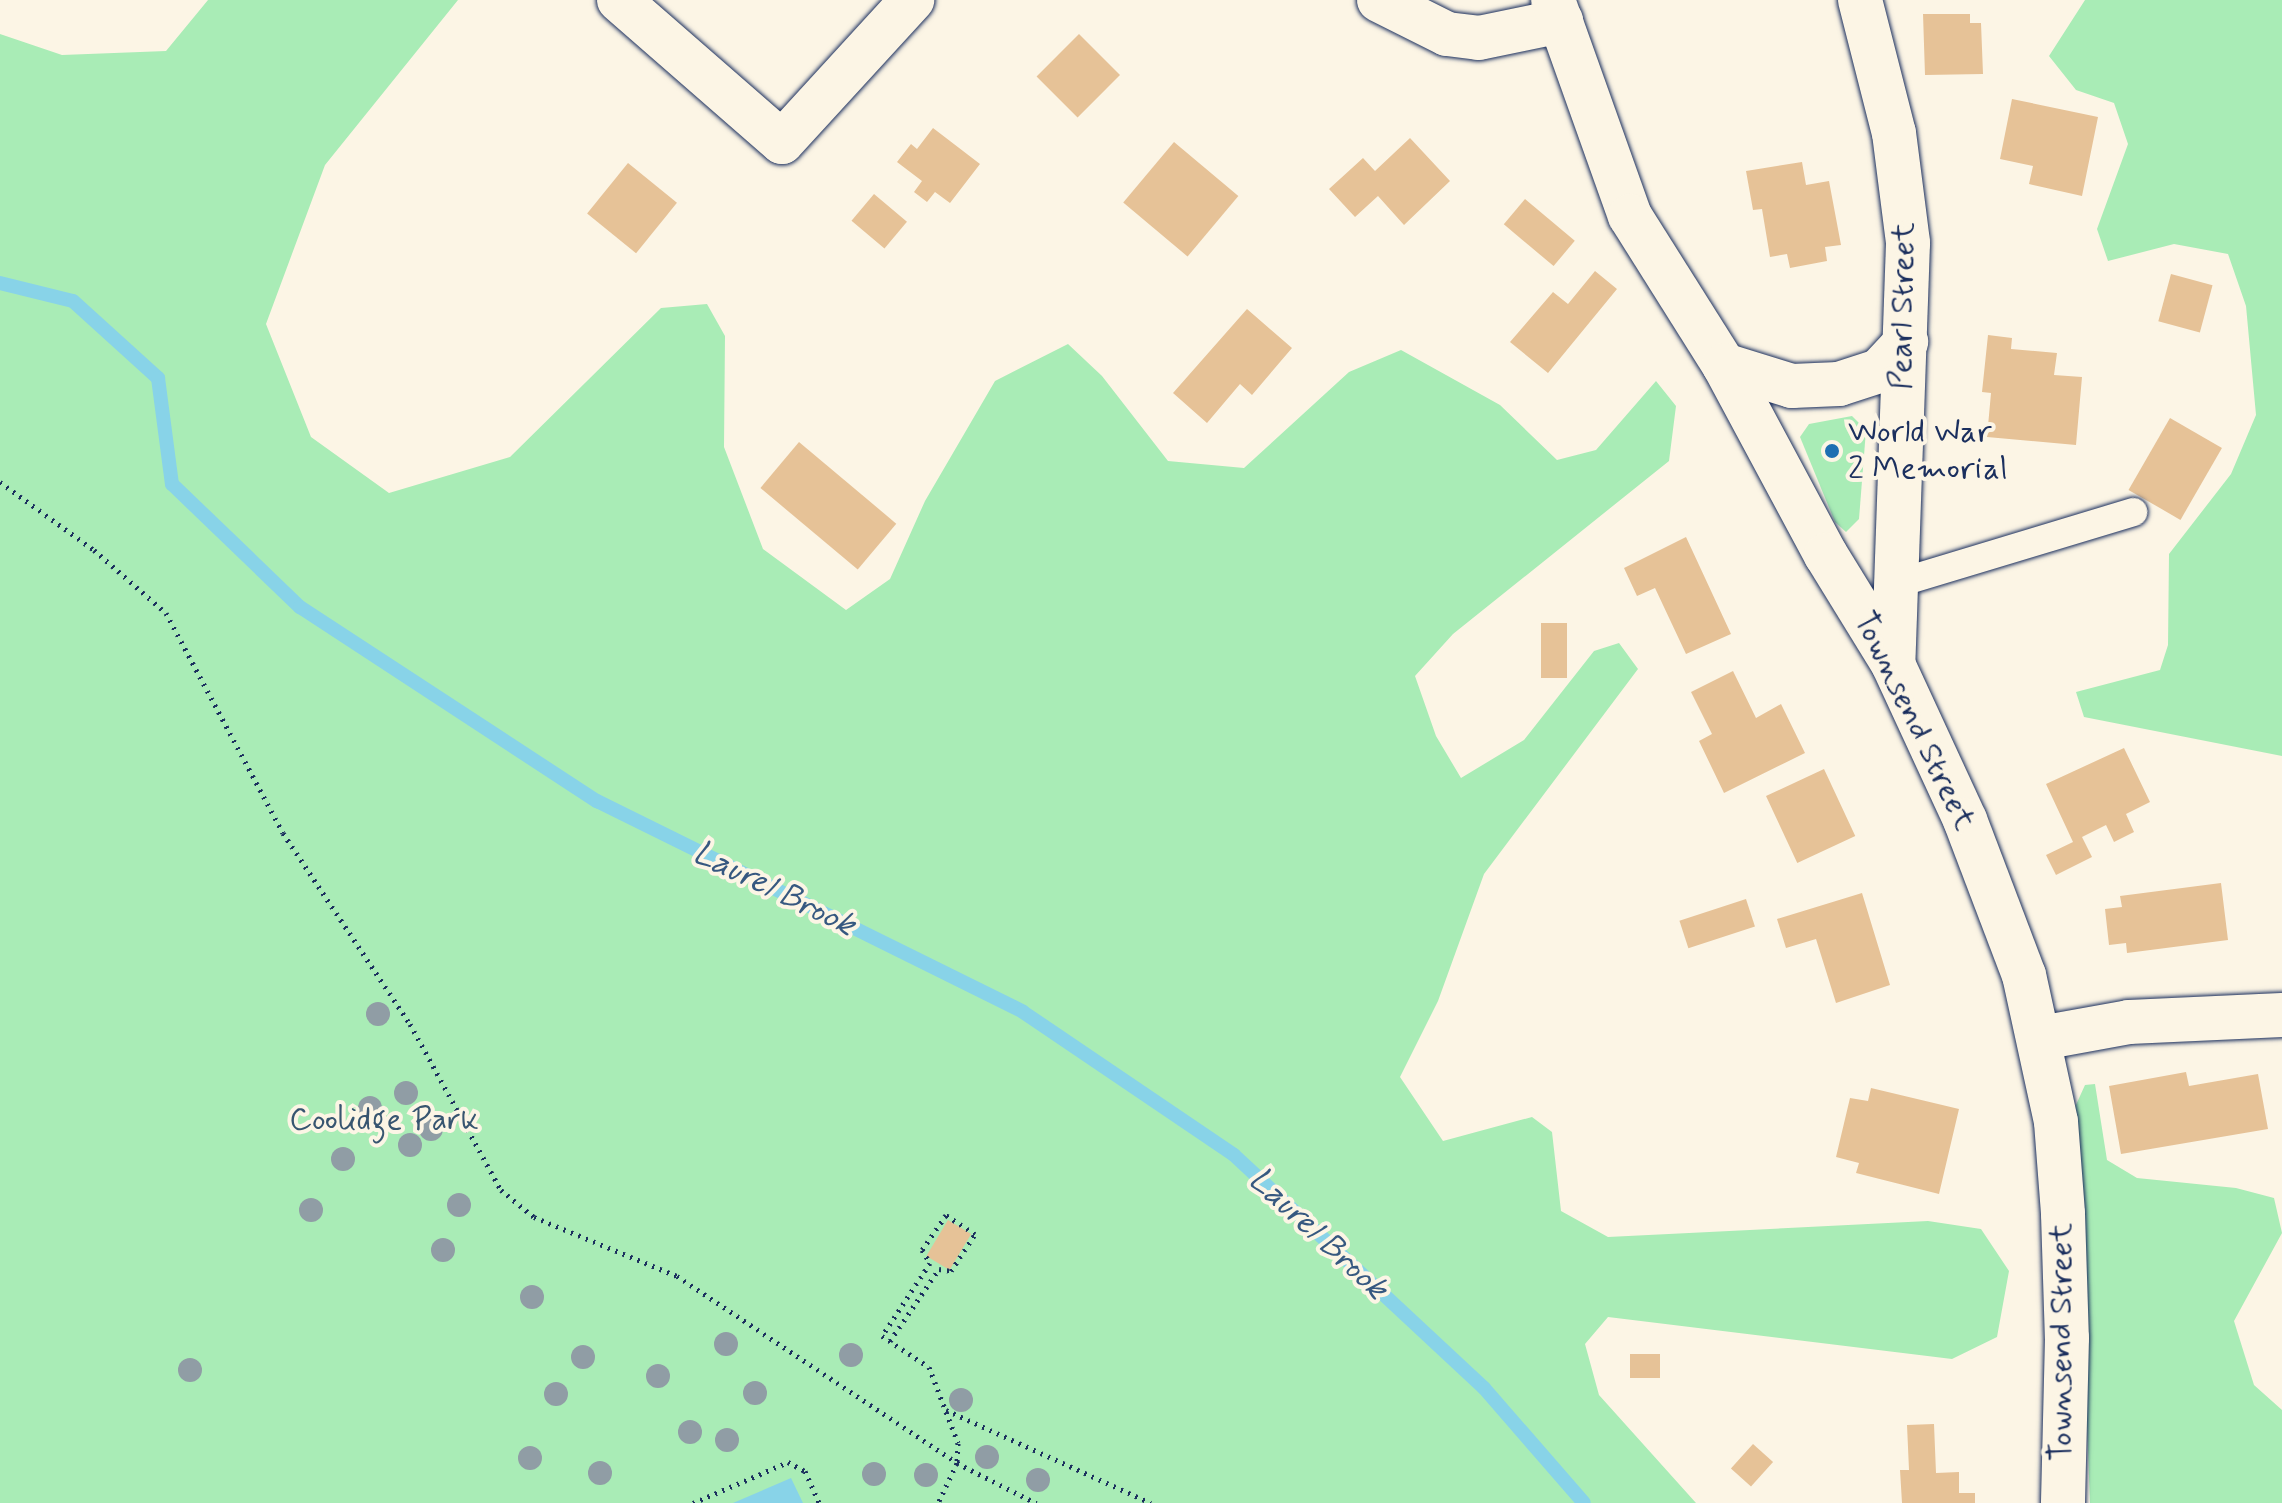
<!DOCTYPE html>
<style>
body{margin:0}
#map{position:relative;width:2282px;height:1503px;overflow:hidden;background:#fcf5e5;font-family:Mynerve,sans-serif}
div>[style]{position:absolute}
.green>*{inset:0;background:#a9ecb6}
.water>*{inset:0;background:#88d3e8}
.stream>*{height:14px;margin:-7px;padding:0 7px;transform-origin:7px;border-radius:7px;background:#88d3e8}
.building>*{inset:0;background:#e6c297;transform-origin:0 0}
.path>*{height:5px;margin-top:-2.5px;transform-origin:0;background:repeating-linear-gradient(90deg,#1b2f5e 0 2px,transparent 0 8px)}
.roads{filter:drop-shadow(0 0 2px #1b2f5e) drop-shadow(0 0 2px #1b2f5e)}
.lane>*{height:28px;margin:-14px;padding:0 14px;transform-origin:14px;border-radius:14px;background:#fcf5e5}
.street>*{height:44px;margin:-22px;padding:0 22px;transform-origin:22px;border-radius:22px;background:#fcf5e5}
.secondary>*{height:44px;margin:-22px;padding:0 22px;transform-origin:22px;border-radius:22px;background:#fcf5e5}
.trees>*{width:24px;height:24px;margin:-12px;border-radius:50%;background:#909da5}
.dots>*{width:22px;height:22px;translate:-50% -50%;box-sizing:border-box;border:4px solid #fcf5e5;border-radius:50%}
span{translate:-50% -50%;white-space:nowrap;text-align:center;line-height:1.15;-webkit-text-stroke:8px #fcf5e5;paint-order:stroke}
.street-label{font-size:32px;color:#1b2f5e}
.poi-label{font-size:32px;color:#1b2f5e}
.left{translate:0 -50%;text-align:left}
.park-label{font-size:32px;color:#375570}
.water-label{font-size:34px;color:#365880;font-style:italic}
</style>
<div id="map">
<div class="green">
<div style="clip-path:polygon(208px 0,458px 0,325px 165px,266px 324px,311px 437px,389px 493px,510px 457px,661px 308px,707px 304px,725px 336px,724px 447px,763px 549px,846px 610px,890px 579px,925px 501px,995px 381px,1068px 344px,1102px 376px,1168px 461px,1244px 468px,1349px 372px,1401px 350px,1500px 405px,1557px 460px,1596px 450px,1656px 381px,1676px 406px,1669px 461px,1453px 634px,1415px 676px,1436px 736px,1461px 778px,1524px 740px,1594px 651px,1619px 643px,1638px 669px,1484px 874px,1438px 1001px,1400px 1077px,1443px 1141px,1532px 1117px,1552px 1132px,1561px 1211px,1608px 1237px,1928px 1221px,1981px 1229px,2009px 1271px,1997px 1337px,1952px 1359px,1608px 1317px,1585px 1344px,1599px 1395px,1696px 1503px,0 1503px,0 34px,62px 55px,166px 51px)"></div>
<div style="clip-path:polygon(2085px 0,2282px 0,2282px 756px,2084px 717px,2076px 692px,2160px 670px,2168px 645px,2169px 554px,2231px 474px,2256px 415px,2246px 306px,2228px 254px,2174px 244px,2108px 261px,2097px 229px,2128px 144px,2114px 103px,2076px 90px,2049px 56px)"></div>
<div style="clip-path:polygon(1852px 416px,1866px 430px,1859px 519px,1846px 532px,1835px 522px,1800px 437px,1809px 424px)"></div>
<div style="clip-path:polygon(2095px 1084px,2107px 1160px,2137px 1178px,2236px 1188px,2274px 1198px,2282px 1233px,2234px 1321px,2254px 1385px,2282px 1410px,2282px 1503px,2090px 1503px,2075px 1107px,2085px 1085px)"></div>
</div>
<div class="water">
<div style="clip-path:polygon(791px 1478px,803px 1503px,733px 1503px)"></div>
</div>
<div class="stream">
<div style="left:0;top:283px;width:75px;rotate:13.9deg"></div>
<div style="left:73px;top:301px;width:115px;rotate:42.2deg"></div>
<div style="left:158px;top:378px;width:107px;rotate:82.5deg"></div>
<div style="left:172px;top:484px;width:178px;rotate:43.9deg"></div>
<div style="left:300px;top:607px;width:355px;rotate:33.2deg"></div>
<div style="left:597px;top:801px;width:475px;rotate:26.3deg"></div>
<div style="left:1023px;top:1012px;width:255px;rotate:34.1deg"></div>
<div style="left:1234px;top:1155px;width:342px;rotate:43deg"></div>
<div style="left:1484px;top:1388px;width:152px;rotate:49deg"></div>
</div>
<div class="building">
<div style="clip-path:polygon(1923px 14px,1970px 14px,1970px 23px,1981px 23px,1983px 74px,1925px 75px)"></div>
<div style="left:1079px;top:34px;width:58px;height:60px;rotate:45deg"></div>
<div style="clip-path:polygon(2012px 99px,2098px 117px,2082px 196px,2029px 184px,2033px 166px,2000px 159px)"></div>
<div style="clip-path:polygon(933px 128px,980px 164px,950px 203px,935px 192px,927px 202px,914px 192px,922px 181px,897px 162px,911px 144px,917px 149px)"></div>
<div style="clip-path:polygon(1410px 138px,1450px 181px,1404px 225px,1378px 196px,1355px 217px,1329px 189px,1363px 158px,1375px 171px)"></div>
<div style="left:1174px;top:142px;width:84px;height:79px;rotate:40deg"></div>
<div style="clip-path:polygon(1802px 162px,1806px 185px,1829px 181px,1841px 245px,1825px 247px,1827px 261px,1790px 268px,1787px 254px,1770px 257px,1762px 209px,1753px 210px,1746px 171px)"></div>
<div style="left:628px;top:163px;width:63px;height:65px;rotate:39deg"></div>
<div style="left:874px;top:194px;width:43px;height:35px;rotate:40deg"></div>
<div style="left:1525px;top:199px;width:65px;height:33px;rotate:40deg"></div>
<div style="clip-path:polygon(1595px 271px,1617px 289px,1548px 373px,1510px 342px,1553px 292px,1568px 304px)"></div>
<div style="left:2171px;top:274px;width:43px;height:49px;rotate:15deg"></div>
<div style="clip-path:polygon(1247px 309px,1292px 348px,1252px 395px,1240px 384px,1207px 423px,1173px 393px)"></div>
<div style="clip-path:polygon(1988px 335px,2012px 338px,2011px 349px,2057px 353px,2054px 375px,2082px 377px,2076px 445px,1987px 437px,1991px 393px,1982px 392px)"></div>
<div style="left:2170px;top:418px;width:60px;height:83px;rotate:30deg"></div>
<div style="left:799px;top:442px;width:127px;height:60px;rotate:40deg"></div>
<div style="clip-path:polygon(1686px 537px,1731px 634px,1686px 654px,1655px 588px,1637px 596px,1624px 568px)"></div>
<div style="left:1541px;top:623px;width:26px;height:55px"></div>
<div style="clip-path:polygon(1733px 671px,1756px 718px,1781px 704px,1805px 753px,1724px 793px,1699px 741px,1712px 734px,1691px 692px)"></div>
<div style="clip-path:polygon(2124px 748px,2150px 802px,2126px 814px,2134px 832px,2114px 842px,2106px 825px,2082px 837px,2092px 857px,2056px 875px,2046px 855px,2073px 842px,2046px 784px)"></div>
<div style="left:1824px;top:769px;width:74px;height:64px;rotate:65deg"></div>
<div style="clip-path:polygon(2221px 883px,2228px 940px,2127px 953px,2126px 943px,2109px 945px,2105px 909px,2122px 907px,2120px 896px)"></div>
<div style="clip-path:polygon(1862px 893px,1890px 985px,1836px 1003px,1816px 939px,1786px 948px,1777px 919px)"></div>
<div style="left:1746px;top:899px;width:29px;height:70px;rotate:72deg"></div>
<div style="clip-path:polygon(2186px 1072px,2189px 1086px,2258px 1074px,2268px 1129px,2121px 1154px,2109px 1086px)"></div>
<div style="clip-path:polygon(1871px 1088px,1959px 1109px,1939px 1194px,1856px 1173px,1859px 1163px,1836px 1157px,1850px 1098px,1868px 1101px)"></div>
<div style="left:948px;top:1220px;width:27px;height:42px;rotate:31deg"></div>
<div style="left:1660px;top:1354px;width:24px;height:30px;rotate:90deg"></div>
<div style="clip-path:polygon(1934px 1424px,1936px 1473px,1959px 1472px,1959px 1493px,1975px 1493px,1975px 1503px,1902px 1503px,1900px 1470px,1909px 1470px,1907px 1425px)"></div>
<div style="left:1753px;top:1444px;width:27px;height:33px;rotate:42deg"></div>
</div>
<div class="path">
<div style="left:0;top:482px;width:116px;rotate:35.9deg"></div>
<div style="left:94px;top:550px;width:96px;rotate:41.2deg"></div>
<div style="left:166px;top:613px;width:249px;rotate:62deg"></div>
<div style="left:283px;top:833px;width:229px;rotate:56.4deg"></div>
<div style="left:410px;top:1024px;width:189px;rotate:61.3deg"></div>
<div style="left:501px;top:1190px;width:43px;rotate:39.3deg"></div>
<div style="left:534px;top:1217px;width:155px;rotate:22.4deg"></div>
<div style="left:677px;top:1276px;width:337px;rotate:33.7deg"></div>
<div style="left:957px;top:1463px;width:89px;rotate:26.9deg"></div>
<div style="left:890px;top:1341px;width:87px;rotate:-55.8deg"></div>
<div style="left:939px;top:1269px;width:12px;rotate:9deg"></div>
<div style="left:951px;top:1271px;width:44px;rotate:-57deg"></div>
<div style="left:975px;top:1234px;width:35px;rotate:-147deg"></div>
<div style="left:946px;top:1215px;width:42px;rotate:124.4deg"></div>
<div style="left:922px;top:1250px;width:15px;rotate:58deg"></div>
<div style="left:930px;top:1263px;width:87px;rotate:123.3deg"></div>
<div style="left:882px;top:1336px;width:56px;rotate:33.4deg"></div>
<div style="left:929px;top:1367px;width:81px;rotate:69.1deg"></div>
<div style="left:958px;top:1443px;width:20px;rotate:93deg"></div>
<div style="left:957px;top:1463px;width:44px;rotate:115.4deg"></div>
<div style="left:946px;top:1410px;width:225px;rotate:24.4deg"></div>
<div style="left:693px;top:1503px;width:103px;rotate:-23.3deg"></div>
<div style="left:788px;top:1462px;width:19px;rotate:28deg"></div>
<div style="left:805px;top:1471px;width:35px;rotate:66deg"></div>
</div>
<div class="roads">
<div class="lane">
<div style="left:1895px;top:584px;width:249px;rotate:-16.8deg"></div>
</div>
<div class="street">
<div style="left:619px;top:0;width:216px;rotate:41.1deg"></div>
<div style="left:782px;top:142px;width:193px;rotate:-47.5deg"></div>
<div style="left:1379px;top:0;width:76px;rotate:26.6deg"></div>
<div style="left:1447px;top:34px;width:32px;rotate:7deg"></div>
<div style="left:1479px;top:38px;width:84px;rotate:-11.7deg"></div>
<div style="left:2041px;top:1038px;width:89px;rotate:-10.3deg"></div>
<div style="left:2129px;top:1022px;width:153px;rotate:-2.6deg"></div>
</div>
<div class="secondary">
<div style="left:1553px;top:0;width:229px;rotate:70.4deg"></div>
<div style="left:1630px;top:216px;width:176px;rotate:57.8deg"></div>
<div style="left:1724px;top:365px;width:216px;rotate:61.8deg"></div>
<div style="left:1826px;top:555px;width:128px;rotate:58.4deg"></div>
<div style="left:1893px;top:664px;width:172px;rotate:65.2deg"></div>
<div style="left:1965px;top:820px;width:166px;rotate:69.2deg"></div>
<div style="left:2024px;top:975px;width:150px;rotate:77.7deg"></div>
<div style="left:2056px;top:1122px;width:92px;rotate:85.6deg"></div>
<div style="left:2063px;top:1214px;width:124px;rotate:88.2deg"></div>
<div style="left:2067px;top:1338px;width:165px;rotate:91.4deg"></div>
<div style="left:1860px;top:0;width:137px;rotate:75.7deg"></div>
<div style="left:1894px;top:133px;width:111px;rotate:82.7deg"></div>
<div style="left:1908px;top:243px;width:421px;rotate:92deg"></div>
<div style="left:1724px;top:365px;width:71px;rotate:17.2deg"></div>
<div style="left:1792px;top:386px;width:47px;rotate:-2.4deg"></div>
<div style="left:1839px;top:384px;width:42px;rotate:-18deg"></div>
<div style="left:1879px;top:371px;width:40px;rotate:-47deg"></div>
</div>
</div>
<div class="trees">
<div style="left:378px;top:1014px"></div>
<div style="left:406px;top:1093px"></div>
<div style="left:370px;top:1108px"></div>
<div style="left:431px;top:1129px"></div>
<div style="left:410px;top:1145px"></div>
<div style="left:343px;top:1159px"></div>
<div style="left:459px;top:1205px"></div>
<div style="left:311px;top:1210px"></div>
<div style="left:443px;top:1250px"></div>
<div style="left:532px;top:1297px"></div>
<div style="left:726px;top:1344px"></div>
<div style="left:851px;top:1355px"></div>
<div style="left:583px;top:1357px"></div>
<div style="left:190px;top:1370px"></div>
<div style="left:658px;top:1376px"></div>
<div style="left:755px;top:1393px"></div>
<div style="left:556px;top:1394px"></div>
<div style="left:961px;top:1400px"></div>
<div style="left:690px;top:1432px"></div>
<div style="left:727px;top:1440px"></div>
<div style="left:987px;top:1457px"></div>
<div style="left:530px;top:1458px"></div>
<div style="left:600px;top:1473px"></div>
<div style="left:874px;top:1474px"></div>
<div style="left:926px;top:1475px"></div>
<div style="left:1038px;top:1480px"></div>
</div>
<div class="dots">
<div style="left:1832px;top:451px;background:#1f6fb2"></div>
</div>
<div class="street-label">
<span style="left:1903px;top:306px;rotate:-89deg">Pearl Street</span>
<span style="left:1914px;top:721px;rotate:64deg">Townsend Street</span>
<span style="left:2062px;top:1342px;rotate:-90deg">Townsend Street</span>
</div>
<div class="poi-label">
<span class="left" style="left:1848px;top:451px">World War<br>2 Memorial</span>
</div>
<div class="park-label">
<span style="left:384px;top:1120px">Coolidge Park</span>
</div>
<div class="water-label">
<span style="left:774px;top:889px;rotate:26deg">Laurel Brook</span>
<span style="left:1318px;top:1234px;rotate:43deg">Laurel Brook</span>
</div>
</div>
